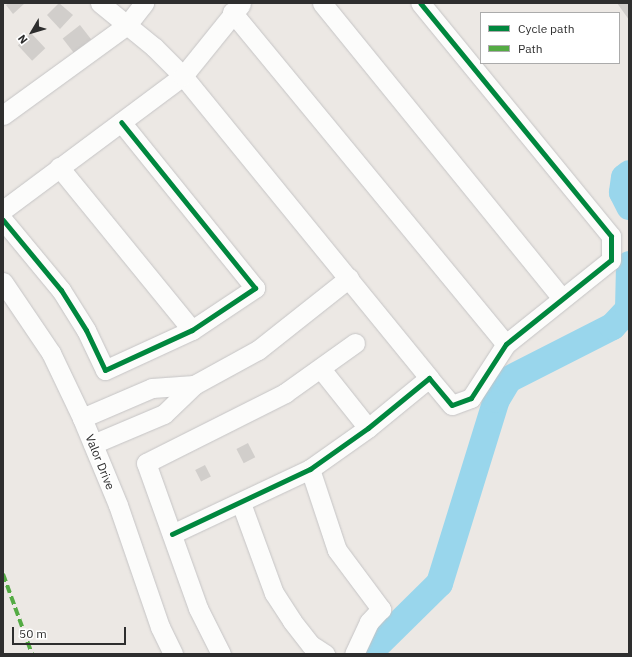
<!DOCTYPE html>
<style>
body{margin:0}
#map{position:relative;width:632px;height:657px;overflow:hidden;background:#ece8e4;font-family:"IBM Plex Sans",sans-serif}
div>[style]{position:absolute}
.river>*{height:27px;margin:-13.5px;padding:0 13.5px;transform-origin:13.5px;border-radius:13.5px;background:#99d6ec}
.building>*{inset:0;background:#d1cecb;transform-origin:0 0}
.roads{filter:drop-shadow(0 0 1px #c5c4c5) drop-shadow(0 0 1px #c5c4c5)}
.minor>*{height:19px;margin:-9.5px;padding:0 9.5px;transform-origin:9.5px;border-radius:9.5px;background:#fcfcfb}
.quiet>*{height:4px;margin-top:-2px;transform-origin:0;background:repeating-linear-gradient(90deg,#54ab44 0 8px,transparent 0 12px)}
.cycleway>*{height:5px;margin:-2.5px;padding:0 2.5px;transform-origin:2.5px;border-radius:2.5px;background:#00873e}
span{translate:-50% -50%;white-space:nowrap;text-align:center;line-height:1.15;-webkit-text-stroke:3.5px #fff;paint-order:stroke}
.street-label{font-size:12px;color:#2e2e2e}
.frame{position:absolute;inset:0;border:4px solid #2e2e2e;pointer-events:none}
.legend{position:absolute;left:480px;top:12px;width:140px;height:52px;box-sizing:border-box;background:#fff;border:1px solid #ababab;margin:0;padding:5px 7px;list-style:none;font-size:12px;color:#2e2e2e}
.legend li{display:flex;align-items:center;gap:8px;height:20px}
.legend b{width:20px;border:1px solid #ababab}
.north{position:absolute;left:12px;top:12px;width:40px;height:40px;-webkit-text-stroke:3px #fff;paint-order:stroke;rotate:232deg;font-size:11px;font-weight:700;line-height:16px;text-align:center;color:#2e2e2e}
.north::after{content:'';display:block;margin:auto;width:14px;height:18px;background:#2e2e2e;clip-path:polygon(50% 0,100% 100%,50% 72%,0 100%)}
.scale{position:absolute;left:12px;top:627px;width:114px;height:18px;box-sizing:border-box;border:2px solid #2e2e2e;border-top:0;padding-left:5px;font-size:12px;line-height:14px;white-space:nowrap;color:#2e2e2e;-webkit-text-stroke:3px #fff;paint-order:stroke}
</style>
<div id="map">
<div class="river">
<div style="left:629px;top:173px;width:6px;rotate:141deg"></div>
<div style="left:624px;top:177px;width:15px;rotate:98deg"></div>
<div style="left:622px;top:192px;width:16px;rotate:63deg"></div>
<div style="left:373px;top:654px;width:7px;rotate:-82deg"></div>
<div style="left:374px;top:647px;width:91px;rotate:-44.6deg"></div>
<div style="left:439px;top:583px;width:193px;rotate:-72.8deg"></div>
<div style="left:496px;top:399px;width:23px;rotate:-59deg"></div>
<div style="left:508px;top:379px;width:117px;rotate:-27deg"></div>
<div style="left:612px;top:326px;width:23px;rotate:-47deg"></div>
<div style="left:628px;top:309px;width:45px;rotate:-88.7deg"></div>
</div>
<div class="building">
<div style="clip-path:polygon(9px 3px,25px 3px,13px 14px,6px 5px)"></div>
<div style="clip-path:polygon(59px 3px,73px 15px,60px 29px,47px 15px)"></div>
<div style="clip-path:polygon(617px 3px,629px 3px,629px 20px,627px 17px)"></div>
<div style="left:80px;top:25px;width:18px;height:22px;rotate:52deg"></div>
<div style="left:31px;top:33px;width:21px;height:18px;rotate:47deg"></div>
<div style="left:248px;top:443px;width:16px;height:13px;rotate:63deg"></div>
<div style="left:205px;top:465px;width:13px;height:11px;rotate:63deg"></div>
</div>
<div class="roads">
<div class="minor">
<div style="left:100px;top:3px;width:70px;rotate:39.2deg"></div>
<div style="left:154px;top:47px;width:41px;rotate:45deg"></div>
<div style="left:183px;top:76px;width:390px;rotate:50.8deg"></div>
<div style="left:322px;top:3px;width:380px;rotate:50.9deg"></div>
<div style="left:232px;top:12px;width:430px;rotate:50.5deg"></div>
<div style="left:3px;top:115px;width:153px;rotate:-36deg"></div>
<div style="left:127px;top:25px;width:28px;rotate:-52deg"></div>
<div style="left:59px;top:167px;width:210px;rotate:50.8deg"></div>
<div style="left:3px;top:210px;width:224px;rotate:-36.7deg"></div>
<div style="left:183px;top:76px;width:92px;rotate:-51.1deg"></div>
<div style="left:3px;top:220px;width:91px;rotate:50.4deg"></div>
<div style="left:61px;top:290px;width:47px;rotate:58deg"></div>
<div style="left:86px;top:330px;width:44px;rotate:64.6deg"></div>
<div style="left:105px;top:370px;width:96px;rotate:-24.7deg"></div>
<div style="left:192px;top:330px;width:76px;rotate:-33.7deg"></div>
<div style="left:255px;top:288px;width:213px;rotate:-128.9deg"></div>
<div style="left:3px;top:282px;width:86px;rotate:55.9deg"></div>
<div style="left:51px;top:353px;width:72px;rotate:64.5deg"></div>
<div style="left:82px;top:418px;width:94px;rotate:67.5deg"></div>
<div style="left:118px;top:505px;width:129px;rotate:71deg"></div>
<div style="left:160px;top:627px;width:30px;rotate:64deg"></div>
<div style="left:321px;top:369px;width:75px;rotate:51.5deg"></div>
<div style="left:82px;top:418px;width:76px;rotate:-23.2deg"></div>
<div style="left:152px;top:388px;width:42px;rotate:-4.1deg"></div>
<div style="left:93px;top:444px;width:77px;rotate:-22.9deg"></div>
<div style="left:164px;top:414px;width:42px;rotate:-44deg"></div>
<div style="left:194px;top:385px;width:73px;rotate:-28.7deg"></div>
<div style="left:258px;top:350px;width:116px;rotate:-38.4deg"></div>
<div style="left:310px;top:469px;width:85px;rotate:71.6deg"></div>
<div style="left:337px;top:550px;width:74px;rotate:53.3deg"></div>
<div style="left:381px;top:609px;width:18px;rotate:133deg"></div>
<div style="left:369px;top:622px;width:35px;rotate:115deg"></div>
<div style="left:241px;top:503px;width:96px;rotate:69.9deg"></div>
<div style="left:274px;top:593px;width:33px;rotate:57deg"></div>
<div style="left:292px;top:621px;width:31px;rotate:52deg"></div>
<div style="left:311px;top:645px;width:17px;rotate:33deg"></div>
<div style="left:172px;top:534px;width:153px;rotate:-25.2deg"></div>
<div style="left:310px;top:469px;width:71px;rotate:-35.3deg"></div>
<div style="left:368px;top:428px;width:79px;rotate:-39.3deg"></div>
<div style="left:429px;top:378px;width:35px;rotate:50deg"></div>
<div style="left:452px;top:405px;width:20px;rotate:-20deg"></div>
<div style="left:471px;top:398px;width:64px;rotate:-57.1deg"></div>
<div style="left:506px;top:344px;width:134px;rotate:-38.7deg"></div>
<div style="left:611px;top:260px;width:24px;rotate:-90deg"></div>
<div style="left:611px;top:236px;width:301px;rotate:-129.3deg"></div>
<div style="left:221px;top:654px;width:51px;rotate:-116.6deg"></div>
<div style="left:198px;top:608px;width:154px;rotate:-109.7deg"></div>
<div style="left:146px;top:463px;width:156px;rotate:-26.7deg"></div>
<div style="left:285px;top:393px;width:86px;rotate:-35.5deg"></div>
</div>
</div>
<div class="quiet">
<div style="left:3px;top:574px;width:85px;rotate:70.1deg"></div>
</div>
<div class="cycleway">
<div style="left:3px;top:220px;width:91px;rotate:50.4deg"></div>
<div style="left:61px;top:290px;width:47px;rotate:58deg"></div>
<div style="left:86px;top:330px;width:44px;rotate:64.6deg"></div>
<div style="left:105px;top:370px;width:96px;rotate:-24.7deg"></div>
<div style="left:192px;top:330px;width:76px;rotate:-33.7deg"></div>
<div style="left:255px;top:288px;width:213px;rotate:-128.9deg"></div>
<div style="left:172px;top:534px;width:153px;rotate:-25.2deg"></div>
<div style="left:310px;top:469px;width:71px;rotate:-35.3deg"></div>
<div style="left:368px;top:428px;width:79px;rotate:-39.3deg"></div>
<div style="left:429px;top:378px;width:35px;rotate:50deg"></div>
<div style="left:452px;top:405px;width:20px;rotate:-20deg"></div>
<div style="left:471px;top:398px;width:64px;rotate:-57.1deg"></div>
<div style="left:506px;top:344px;width:134px;rotate:-38.7deg"></div>
<div style="left:611px;top:260px;width:24px;rotate:-90deg"></div>
<div style="left:611px;top:236px;width:301px;rotate:-129.3deg"></div>
</div>
<div class="street-label">
<span style="left:100px;top:462px;rotate:68deg">Valor Drive</span>
</div>
<div class="frame"></div>
<ul class="legend">
<li><b style="height:5px;background:#00873e"></b>Cycle path</li>
<li><b style="height:5px;background:#54ab44"></b>Path</li>
</ul>
<div class="north">N</div>
<div class="scale">50 m</div>
</div>
